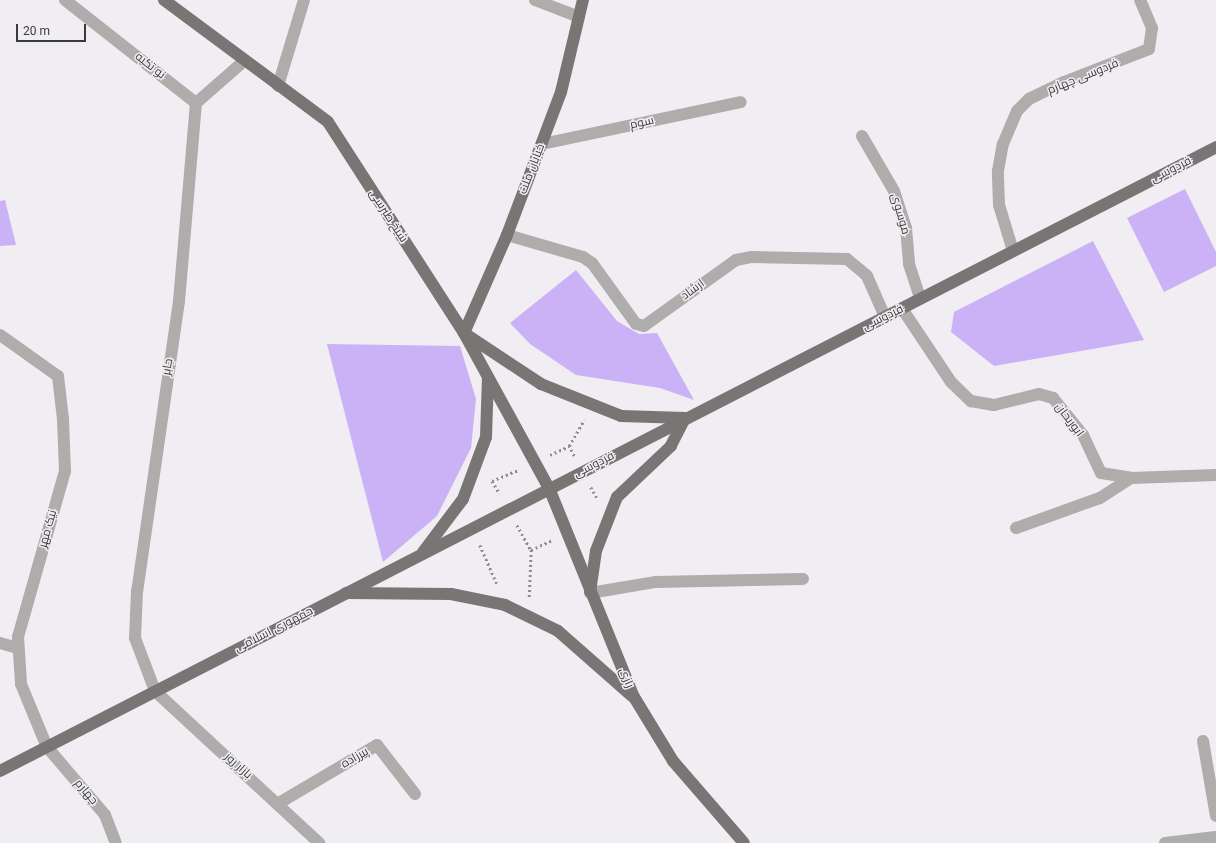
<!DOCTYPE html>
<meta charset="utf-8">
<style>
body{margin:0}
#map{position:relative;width:1216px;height:843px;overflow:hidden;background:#f0eef2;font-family:Roboto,Cairo,sans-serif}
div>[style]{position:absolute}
.building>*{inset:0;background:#cbb1f6}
.path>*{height:2.5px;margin-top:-1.25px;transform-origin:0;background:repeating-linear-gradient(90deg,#8d8b8e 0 2px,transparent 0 5px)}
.minor>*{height:12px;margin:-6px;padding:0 6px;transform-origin:6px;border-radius:6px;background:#afacac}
.major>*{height:12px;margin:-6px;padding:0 6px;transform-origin:6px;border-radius:6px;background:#797574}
span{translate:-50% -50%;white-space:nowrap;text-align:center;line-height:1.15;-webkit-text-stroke:3px #f0eef2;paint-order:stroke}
.street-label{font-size:12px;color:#3a393b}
.scale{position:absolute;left:16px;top:24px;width:70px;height:18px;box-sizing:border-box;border:2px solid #3a393b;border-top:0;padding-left:5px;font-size:12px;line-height:14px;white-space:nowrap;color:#3a393b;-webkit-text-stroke:3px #f0eef2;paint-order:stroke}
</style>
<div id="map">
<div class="building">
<div style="clip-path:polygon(1185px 189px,1216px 252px,1216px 266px,1164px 292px,1127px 218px)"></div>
<div style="clip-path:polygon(5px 200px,16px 245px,0 246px,0 201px)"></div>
<div style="clip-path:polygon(1093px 241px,1144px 340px,994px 366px,951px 332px,954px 312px)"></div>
<div style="clip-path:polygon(576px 270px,617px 321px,639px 334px,657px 333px,694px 400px,660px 388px,576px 375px,530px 344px,510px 323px)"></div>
<div style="clip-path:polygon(327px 344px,460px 346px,476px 399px,471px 448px,437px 516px,383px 562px)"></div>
</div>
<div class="path">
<div style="left:550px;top:455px;width:21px;rotate:-25deg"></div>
<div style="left:574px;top:456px;width:11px;rotate:-117deg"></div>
<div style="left:569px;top:446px;width:30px;rotate:-60deg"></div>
<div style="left:492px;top:481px;width:15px;rotate:58deg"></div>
<div style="left:492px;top:481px;width:28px;rotate:-23deg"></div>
<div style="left:591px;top:487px;width:13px;rotate:61deg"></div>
<div style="left:517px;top:525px;width:29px;rotate:61deg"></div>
<div style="left:531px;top:550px;width:23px;rotate:-25deg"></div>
<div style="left:480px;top:545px;width:43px;rotate:66.4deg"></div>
<div style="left:529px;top:597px;width:47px;rotate:-87.6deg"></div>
</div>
<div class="minor">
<div style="left:65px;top:0;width:167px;rotate:38.2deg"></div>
<div style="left:535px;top:0;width:47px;rotate:21.1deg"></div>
<div style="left:244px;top:61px;width:64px;rotate:138.8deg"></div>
<div style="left:196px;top:103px;width:199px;rotate:94.9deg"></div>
<div style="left:179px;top:301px;width:293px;rotate:98.2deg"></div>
<div style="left:137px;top:591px;width:47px;rotate:92.4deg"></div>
<div style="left:135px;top:638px;width:57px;rotate:69.3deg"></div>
<div style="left:155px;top:691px;width:224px;rotate:42.8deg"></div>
<div style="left:278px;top:86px;width:90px;rotate:-73.2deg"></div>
<div style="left:862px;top:136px;width:64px;rotate:59.8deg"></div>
<div style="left:894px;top:191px;width:39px;rotate:72deg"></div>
<div style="left:906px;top:228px;width:36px;rotate:85deg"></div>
<div style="left:909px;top:264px;width:36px;rotate:72deg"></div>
<div style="left:542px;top:144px;width:203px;rotate:-11.9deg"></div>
<div style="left:507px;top:235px;width:79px;rotate:16.1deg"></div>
<div style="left:583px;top:257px;width:11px;rotate:34deg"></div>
<div style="left:592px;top:263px;width:75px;rotate:54.2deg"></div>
<div style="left:636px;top:324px;width:8px;rotate:14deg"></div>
<div style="left:644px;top:326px;width:113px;rotate:-35.7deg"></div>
<div style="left:736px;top:260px;width:15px;rotate:-11deg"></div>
<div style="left:751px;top:257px;width:96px;rotate:1.2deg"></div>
<div style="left:847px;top:259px;width:26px;rotate:40deg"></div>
<div style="left:867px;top:276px;width:45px;rotate:66.3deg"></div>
<div style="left:1013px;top:251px;width:48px;rotate:-106.9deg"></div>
<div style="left:999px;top:205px;width:34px;rotate:-92deg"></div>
<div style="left:998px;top:171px;width:27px;rotate:-80deg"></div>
<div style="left:1003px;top:144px;width:36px;rotate:-67deg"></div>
<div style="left:1017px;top:111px;width:17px;rotate:-45deg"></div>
<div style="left:1029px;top:99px;width:39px;rotate:-26deg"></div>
<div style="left:1064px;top:82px;width:91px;rotate:-21.2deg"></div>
<div style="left:1149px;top:49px;width:21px;rotate:-82deg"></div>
<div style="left:1152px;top:28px;width:30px;rotate:-113deg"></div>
<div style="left:903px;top:310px;width:87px;rotate:56.3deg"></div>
<div style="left:951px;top:382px;width:28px;rotate:44deg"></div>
<div style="left:971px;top:401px;width:23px;rotate:10deg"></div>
<div style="left:994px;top:405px;width:46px;rotate:-13.7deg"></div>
<div style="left:1039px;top:394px;width:15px;rotate:16deg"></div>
<div style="left:1053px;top:398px;width:48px;rotate:51deg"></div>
<div style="left:1083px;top:435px;width:42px;rotate:64.7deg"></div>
<div style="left:1101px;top:473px;width:30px;rotate:9deg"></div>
<div style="left:1131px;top:478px;width:85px;rotate:-2deg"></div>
<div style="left:0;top:335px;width:71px;rotate:35.3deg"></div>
<div style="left:58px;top:376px;width:43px;rotate:83.4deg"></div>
<div style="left:63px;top:419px;width:52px;rotate:87.8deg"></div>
<div style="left:65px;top:471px;width:173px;rotate:105.8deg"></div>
<div style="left:18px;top:637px;width:47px;rotate:86.3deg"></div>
<div style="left:21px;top:684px;width:68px;rotate:67.6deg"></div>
<div style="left:47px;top:747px;width:89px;rotate:49.5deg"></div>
<div style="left:105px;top:815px;width:30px;rotate:69deg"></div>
<div style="left:1016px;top:528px;width:89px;rotate:-19.7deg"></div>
<div style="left:1100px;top:498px;width:37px;rotate:-33deg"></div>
<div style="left:590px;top:593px;width:67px;rotate:-9.5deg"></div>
<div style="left:656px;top:582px;width:147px;rotate:-1.2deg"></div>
<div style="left:0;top:643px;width:19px;rotate:16deg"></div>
<div style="left:1203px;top:741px;width:76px;rotate:80.2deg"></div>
<div style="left:279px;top:803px;width:114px;rotate:-30.6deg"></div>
<div style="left:377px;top:745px;width:62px;rotate:52.2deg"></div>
<div style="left:1165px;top:843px;width:51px;rotate:-6.7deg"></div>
</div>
<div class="major">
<div style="left:164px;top:0;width:204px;rotate:36.6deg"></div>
<div style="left:328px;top:122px;width:251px;rotate:57.2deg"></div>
<div style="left:464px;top:333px;width:177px;rotate:61.3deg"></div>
<div style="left:549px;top:488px;width:226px;rotate:67.9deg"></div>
<div style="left:634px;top:697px;width:75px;rotate:58.6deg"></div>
<div style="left:673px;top:761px;width:108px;rotate:49.1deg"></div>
<div style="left:464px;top:333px;width:107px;rotate:-66.3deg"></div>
<div style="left:507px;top:235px;width:153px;rotate:-69.3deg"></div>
<div style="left:561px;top:92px;width:95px;rotate:-76.6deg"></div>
<div style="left:467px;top:335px;width:89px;rotate:33.5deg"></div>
<div style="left:541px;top:384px;width:86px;rotate:21.8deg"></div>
<div style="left:621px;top:416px;width:64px;rotate:1.8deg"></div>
<div style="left:685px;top:418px;width:31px;rotate:117deg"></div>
<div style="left:671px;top:446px;width:74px;rotate:136.6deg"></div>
<div style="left:617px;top:497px;width:58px;rotate:111.3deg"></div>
<div style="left:596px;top:551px;width:41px;rotate:98.3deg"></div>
<div style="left:423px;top:552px;width:66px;rotate:-53deg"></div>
<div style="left:463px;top:499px;width:66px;rotate:-69.6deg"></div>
<div style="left:486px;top:437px;width:59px;rotate:-88.1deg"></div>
<div style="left:346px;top:593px;width:105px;rotate:0.5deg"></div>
<div style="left:451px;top:594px;width:55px;rotate:11.5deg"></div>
<div style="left:505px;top:605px;width:59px;rotate:26.1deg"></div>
<div style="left:558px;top:631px;width:98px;rotate:41.3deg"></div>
<div style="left:0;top:771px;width:1367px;rotate:-27.16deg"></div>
</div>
<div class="street-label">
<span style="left:150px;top:66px;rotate:38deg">نو تکیه</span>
<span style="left:1083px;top:77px;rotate:-22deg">فردوسی چهارم</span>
<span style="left:642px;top:123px;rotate:-12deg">سوم</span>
<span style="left:532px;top:169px;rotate:-69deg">خیابان ملت</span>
<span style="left:1171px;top:170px;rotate:-27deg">فردوسی</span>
<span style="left:900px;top:214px;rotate:74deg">موسوی</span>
<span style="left:388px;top:216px;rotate:57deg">شیخ طبرسی</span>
<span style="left:693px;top:290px;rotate:-36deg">ارشاد</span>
<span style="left:883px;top:318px;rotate:-26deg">فردوسی</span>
<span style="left:168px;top:367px;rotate:-81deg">جابر</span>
<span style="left:1069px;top:420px;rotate:53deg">ابوریحان</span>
<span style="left:594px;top:465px;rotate:-27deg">فردوسی</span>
<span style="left:48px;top:529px;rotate:-74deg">نیک مهر</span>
<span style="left:274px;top:630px;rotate:-27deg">جمهوری اسلامی</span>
<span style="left:626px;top:678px;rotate:67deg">رازی</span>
<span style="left:355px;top:758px;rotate:-30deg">پیرزاده</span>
<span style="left:238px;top:766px;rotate:42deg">بازار روز</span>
<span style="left:86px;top:792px;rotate:50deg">چهارم</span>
</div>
<div class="scale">20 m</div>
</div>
